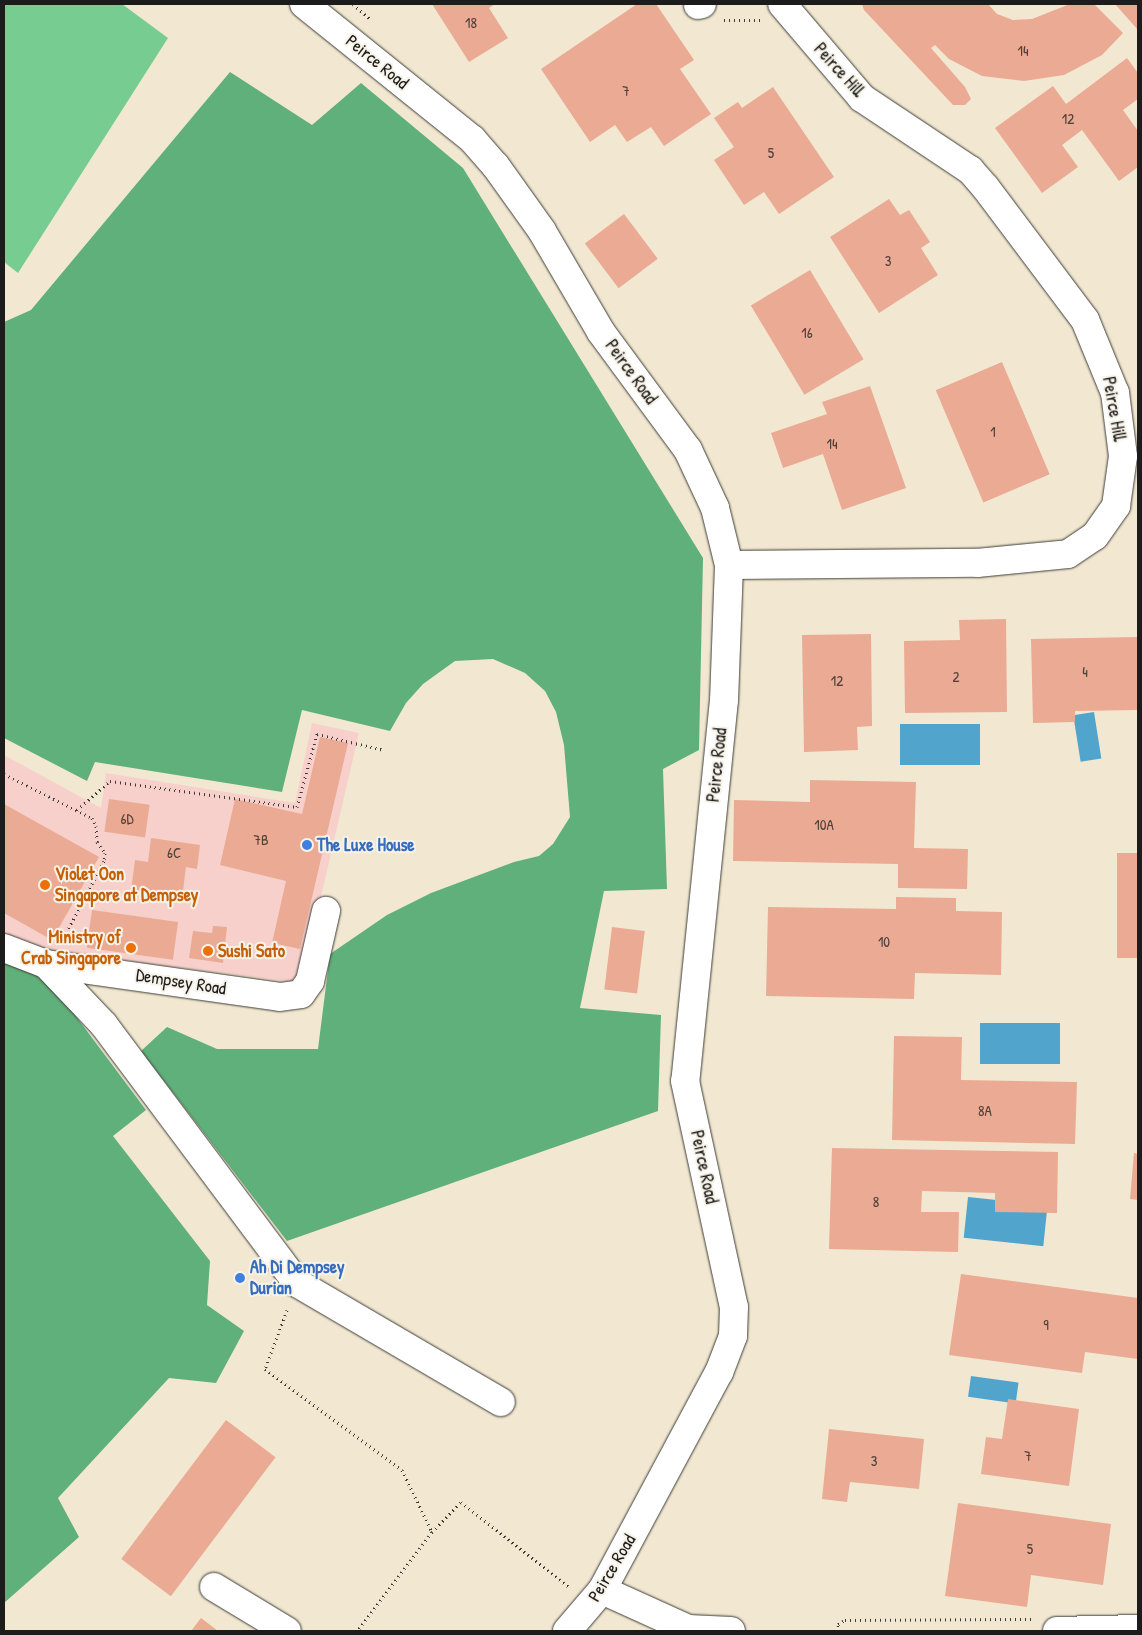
<!DOCTYPE html>
<style>
body{margin:0}
#map{position:relative;width:1142px;height:1635px;overflow:hidden;background:#f2e8d1;font-family:"Patrick Hand",sans-serif}
div>[style]{position:absolute}
.built>*{inset:0;background:#f7d0cb}
.green>*{inset:0;background:#76cc91}
.forest>*{inset:0;background:#60b07b}
.water>*{inset:0;background:#51a5cd;transform-origin:0 0}
.building>*{inset:0;background:#eaaa93;transform-origin:0 0}
.path>*{height:3px;margin-top:-1.5px;transform-origin:0;background:repeating-linear-gradient(90deg,#3c3b37 0 1px,transparent 0 5px)}
.roads{filter:drop-shadow(0 0 1px #3c3b37) drop-shadow(0 0 1px #3c3b37)}
.minor>*{height:28px;margin:-14px;padding:0 14px;transform-origin:14px;border-radius:14px;background:#fff}
.dots>*{width:14px;height:14px;translate:-50% -50%;box-sizing:border-box;border:2px solid #f7f3e8;border-radius:50%}
span{translate:-50% -50%;white-space:nowrap;text-align:center;line-height:1.15;-webkit-text-stroke:4px #f7f3e8;paint-order:stroke}
.number-label{font-size:15px;color:#50403a}
.number-label span{-webkit-text-stroke-width:0}
.street-label{font-size:18px;color:#1c1c1c}
.shop-label{font-size:18px;color:#366cbe;font-weight:700}
.left{translate:0 -50%;text-align:left}
.food-label{font-size:18px;color:#c56008;font-weight:700}
.right{translate:-100% -50%;text-align:right}
.frame{position:absolute;inset:0;border:5px solid #1c1c1c;pointer-events:none}
</style>
<div id="map">
<div class="built">
<div style="clip-path:polygon(312px 723px,359px 733px,301px 983px,40px 950px,4px 937px,4px 755px,101px 808px,106px 773px,295px 803px)"></div>
</div>
<div class="green">
<div style="clip-path:polygon(4px 4px,122px 4px,168px 38px,18px 273px,4px 262px)"></div>
</div>
<div class="forest">
<div style="clip-path:polygon(230px 72px,312px 125px,361px 83px,463px 168px,703px 558px,699px 750px,663px 769px,667px 889px,604px 891px,580px 1008px,661px 1015px,658px 1111px,287px 1241px,141px 1051px,167px 1027px,217px 1049px,318px 1049px,330px 954px,387px 915px,431px 893px,514px 862px,539px 856px,553px 844px,570px 817px,564px 745px,556px 712px,545px 691px,525px 673px,493px 659px,455px 661px,423px 684px,406px 703px,390px 731px,302px 710px,282px 792px,95px 762px,87px 781px,4px 738px,4px 322px,31px 310px)"></div>
<div style="clip-path:polygon(4px 961px,48px 979px,146px 1110px,113px 1136px,210px 1261px,207px 1305px,244px 1331px,216px 1383px,169px 1378px,58px 1498px,79px 1537px,4px 1603px)"></div>
</div>
<div class="water">
<div style="left:1094px;top:712px;width:47px;height:21px;rotate:81deg"></div>
<div style="left:900px;top:724px;width:80px;height:41px"></div>
<div style="left:980px;top:1023px;width:80px;height:41px"></div>
<div style="left:968px;top:1197px;width:80px;height:41px;rotate:6deg"></div>
<div style="left:971px;top:1376px;width:48px;height:21px;rotate:8deg"></div>
</div>
<div class="building">
<div style="clip-path:polygon(432px 4px,495px 4px,489px 8px,508px 38px,469px 62px)"></div>
<div style="clip-path:polygon(637px 4px,656px 4px,694px 60px,680px 69px,711px 114px,664px 146px,651px 127px,627px 142px,615px 125px,590px 142px,541px 69px)"></div>
<div style="clip-path:polygon(862px 4px,988px 4px,997px 14px,1013px 20px,1032px 19px,1070px 4px,1094px 4px,1123px 33px,1102px 55px,1064px 75px,1024px 81px,982px 76px,949px 59px,935px 45px,931px 48px,965px 87px,971px 99px,965px 105px,953px 105px,864px 10px)"></div>
<div style="clip-path:polygon(1115px 4px,1138px 4px,1138px 30px)"></div>
<div style="clip-path:polygon(1127px 58px,1138px 73px,1138px 99px,1123px 110px,1138px 131px,1138px 167px,1119px 181px,1082px 130px,1062px 145px,1078px 167px,1042px 193px,995px 128px,1053px 86px,1066px 104px)"></div>
<div style="clip-path:polygon(773px 87px,834px 177px,779px 214px,764px 192px,744px 205px,714px 160px,734px 147px,714px 118px,738px 102px,742px 108px)"></div>
<div style="clip-path:polygon(889px 199px,900px 215px,909px 210px,930px 242px,921px 248px,938px 275px,879px 313px,830px 237px)"></div>
<div style="left:624px;top:214px;width:56px;height:49px;rotate:53deg"></div>
<div style="left:810px;top:270px;width:104px;height:69px;rotate:59deg"></div>
<div style="left:1002px;top:362px;width:122px;height:72px;rotate:67deg"></div>
<div style="clip-path:polygon(870px 386px,906px 488px,842px 510px,823px 454px,783px 468px,771px 433px,827px 414px,822px 402px)"></div>
<div style="clip-path:polygon(1006px 619px,1007px 712px,905px 713px,904px 641px,960px 640px,959px 620px)"></div>
<div style="clip-path:polygon(871px 634px,872px 726px,857px 727px,858px 750px,804px 752px,802px 635px)"></div>
<div style="clip-path:polygon(1137px 637px,1138px 710px,1075px 711px,1075px 722px,1033px 723px,1031px 639px)"></div>
<div style="clip-path:polygon(320px 737px,348px 743px,300px 949px,272px 943px,286px 881px,220px 865px,235px 799px,302px 814px)"></div>
<div style="clip-path:polygon(810px 780px,916px 782px,914px 848px,968px 849px,967px 889px,898px 888px,898px 864px,733px 861px,734px 800px,810px 802px)"></div>
<div style="left:109px;top:799px;width:41px;height:33px;rotate:8deg"></div>
<div style="clip-path:polygon(4px 804px,99px 857px,52px 940px,4px 913px)"></div>
<div style="clip-path:polygon(151px 838px,200px 845px,197px 869px,186px 867px,182px 898px,131px 891px,135px 860px,148px 862px)"></div>
<div style="left:1117px;top:853px;width:21px;height:105px"></div>
<div style="clip-path:polygon(896px 897px,956px 898px,956px 911px,1002px 912px,1001px 975px,915px 973px,914px 999px,766px 996px,768px 907px,896px 909px)"></div>
<div style="left:92px;top:910px;width:87px;height:38px;rotate:8deg"></div>
<div style="clip-path:polygon(213px 926px,227px 927px,223px 963px,189px 958px,193px 931px,212px 933px)"></div>
<div style="left:612px;top:927px;width:33px;height:63px;rotate:7deg"></div>
<div style="clip-path:polygon(894px 1036px,962px 1037px,961px 1080px,1077px 1082px,1075px 1144px,892px 1140px)"></div>
<div style="clip-path:polygon(832px 1148px,1058px 1152px,1057px 1213px,995px 1212px,995px 1193px,922px 1191px,921px 1212px,959px 1212px,958px 1252px,829px 1249px)"></div>
<div style="clip-path:polygon(1134px 1153px,1138px 1154px,1138px 1200px,1130px 1199px)"></div>
<div style="clip-path:polygon(961px 1274px,1138px 1298px,1138px 1359px,1085px 1352px,1082px 1373px,949px 1355px)"></div>
<div style="clip-path:polygon(1008px 1399px,1079px 1409px,1069px 1486px,981px 1474px,986px 1437px,1002px 1439px)"></div>
<div style="left:226px;top:1420px;width:62px;height:174px;rotate:37deg"></div>
<div style="clip-path:polygon(829px 1429px,924px 1439px,919px 1489px,850px 1482px,847px 1502px,822px 1499px)"></div>
<div style="clip-path:polygon(958px 1503px,1111px 1524px,1103px 1585px,1031px 1575px,1027px 1607px,945px 1596px)"></div>
<div style="clip-path:polygon(201px 1618px,218px 1631px,191px 1631px)"></div>
</div>
<div class="path">
<div style="left:353px;top:4px;width:23px;rotate:41deg"></div>
<div style="left:724px;top:20px;width:36px"></div>
<div style="left:4px;top:774px;width:98px;rotate:26.6deg"></div>
<div style="left:92px;top:818px;width:9px;rotate:63deg"></div>
<div style="left:96px;top:826px;width:16px;rotate:86deg"></div>
<div style="left:97px;top:842px;width:14px;rotate:54deg"></div>
<div style="left:105px;top:853px;width:8px;rotate:97deg"></div>
<div style="left:104px;top:861px;width:88px;rotate:117.7deg"></div>
<div style="left:77px;top:810px;width:44px;rotate:-41.3deg"></div>
<div style="left:110px;top:781px;width:189px;rotate:7.9deg"></div>
<div style="left:297px;top:807px;width:76px;rotate:-74.7deg"></div>
<div style="left:317px;top:734px;width:69px;rotate:13.4deg"></div>
<div style="left:287px;top:1310px;width:63px;rotate:110.4deg"></div>
<div style="left:265px;top:1369px;width:170px;rotate:36.4deg"></div>
<div style="left:402px;top:1470px;width:69px;rotate:64.2deg"></div>
<div style="left:432px;top:1532px;width:124px;rotate:127.1deg"></div>
<div style="left:432px;top:1532px;width:42px;rotate:-46deg"></div>
<div style="left:461px;top:1502px;width:137px;rotate:38.2deg"></div>
<div style="left:839px;top:1631px;width:7px;rotate:-98deg"></div>
<div style="left:838px;top:1624px;width:8px;rotate:-30deg"></div>
<div style="left:845px;top:1620px;width:187px;rotate:-0.3deg"></div>
</div>
<div class="roads">
<div class="minor">
<div style="left:304px;top:4px;width:216px;rotate:38.8deg"></div>
<div style="left:472px;top:139px;width:35px;rotate:49deg"></div>
<div style="left:495px;top:165px;width:81px;rotate:54.5deg"></div>
<div style="left:542px;top:231px;width:117px;rotate:59.7deg"></div>
<div style="left:601px;top:332px;width:147px;rotate:53.6deg"></div>
<div style="left:688px;top:450px;width:64px;rotate:65deg"></div>
<div style="left:715px;top:508px;width:59px;rotate:76.2deg"></div>
<div style="left:729px;top:565px;width:135px;rotate:92.1deg"></div>
<div style="left:724px;top:700px;width:383px;rotate:95.8deg"></div>
<div style="left:685px;top:1081px;width:231px;rotate:77.8deg"></div>
<div style="left:734px;top:1307px;width:29px;rotate:92deg"></div>
<div style="left:733px;top:1336px;width:39px;rotate:111deg"></div>
<div style="left:719px;top:1372px;width:247px;rotate:118.2deg"></div>
<div style="left:602px;top:1590px;width:54px;rotate:130.5deg"></div>
<div style="left:698px;top:5px;width:4px;rotate:-14deg"></div>
<div style="left:729px;top:565px;width:248px;rotate:-0.5deg"></div>
<div style="left:977px;top:563px;width:91px;rotate:-5.6deg"></div>
<div style="left:1068px;top:554px;width:32px;rotate:-34deg"></div>
<div style="left:1095px;top:536px;width:37px;rotate:-55deg"></div>
<div style="left:1116px;top:506px;width:50px;rotate:-82deg"></div>
<div style="left:1123px;top:456px;width:64px;rotate:-97.2deg"></div>
<div style="left:1115px;top:393px;width:79px;rotate:-112.3deg"></div>
<div style="left:1085px;top:320px;width:166px;rotate:-126.9deg"></div>
<div style="left:985px;top:187px;width:23px;rotate:-131deg"></div>
<div style="left:970px;top:170px;width:130px;rotate:-146.3deg"></div>
<div style="left:862px;top:98px;width:123px;rotate:-130.4deg"></div>
<div style="left:4px;top:948px;width:45px;rotate:20.9deg"></div>
<div style="left:46px;top:964px;width:236px;rotate:8deg"></div>
<div style="left:280px;top:997px;width:21px;rotate:-8deg"></div>
<div style="left:301px;top:994px;width:16px;rotate:-55deg"></div>
<div style="left:310px;top:981px;width:72px;rotate:-77.1deg"></div>
<div style="left:46px;top:964px;width:84px;rotate:46.4deg"></div>
<div style="left:104px;top:1025px;width:322px;rotate:53.2deg"></div>
<div style="left:297px;top:1283px;width:236px;rotate:30.3deg"></div>
<div style="left:214px;top:1587px;width:85px;rotate:31.1deg"></div>
<div style="left:602px;top:1590px;width:94px;rotate:24.4deg"></div>
<div style="left:688px;top:1629px;width:43px;rotate:2.7deg"></div>
<div style="left:1057px;top:1631px;width:81px;rotate:-1.4deg"></div>
</div>
</div>
<div class="dots">
<div style="left:307px;top:845px;background:#3f7fe0"></div>
<div style="left:45px;top:885px;background:#e8710a"></div>
<div style="left:131px;top:948px;background:#e8710a"></div>
<div style="left:208px;top:951px;background:#e8710a"></div>
<div style="left:240px;top:1278px;background:#3f7fe0"></div>
</div>
<div class="number-label">
<span style="left:471px;top:23px">18</span>
<span style="left:1023px;top:51px">14</span>
<span style="left:626px;top:91px">7</span>
<span style="left:1068px;top:119px">12</span>
<span style="left:771px;top:153px">5</span>
<span style="left:888px;top:261px">3</span>
<span style="left:807px;top:333px">16</span>
<span style="left:993px;top:432px">1</span>
<span style="left:832px;top:444px">14</span>
<span style="left:1085px;top:672px">4</span>
<span style="left:956px;top:677px">2</span>
<span style="left:837px;top:681px">12</span>
<span style="left:127px;top:819px">6D</span>
<span style="left:824px;top:825px">10A</span>
<span style="left:261px;top:840px">7B</span>
<span style="left:174px;top:853px">6C</span>
<span style="left:884px;top:942px">10</span>
<span style="left:985px;top:1111px">8A</span>
<span style="left:876px;top:1202px">8</span>
<span style="left:1046px;top:1325px">9</span>
<span style="left:1028px;top:1456px">7</span>
<span style="left:874px;top:1461px">3</span>
<span style="left:1030px;top:1549px">5</span>
</div>
<div class="street-label">
<span style="left:377px;top:62px;rotate:39deg">Peirce Road</span>
<span style="left:839px;top:70px;rotate:48deg">Peirce Hill</span>
<span style="left:631px;top:372px;rotate:54deg">Peirce Road</span>
<span style="left:1114px;top:409px;rotate:80deg">Peirce Hill</span>
<span style="left:717px;top:765px;rotate:-84deg">Peirce Road</span>
<span style="left:181px;top:982px;rotate:9deg">Dempsey Road</span>
<span style="left:704px;top:1167px;rotate:78deg">Peirce Road</span>
<span style="left:612px;top:1568px;rotate:-59deg">Peirce Road</span>
</div>
<div class="shop-label">
<span class="left" style="left:317px;top:845px">The Luxe House</span>
<span class="left" style="left:250px;top:1278px">Ah Di Dempsey<br>Durian</span>
</div>
<div class="food-label">
<span class="left" style="left:55px;top:885px">Violet Oon<br>Singapore at Dempsey</span>
<span class="right" style="left:121px;top:948px">Ministry of<br>Crab Singapore</span>
<span class="left" style="left:218px;top:951px">Sushi Sato</span>
</div>
<div class="frame"></div>
</div>
